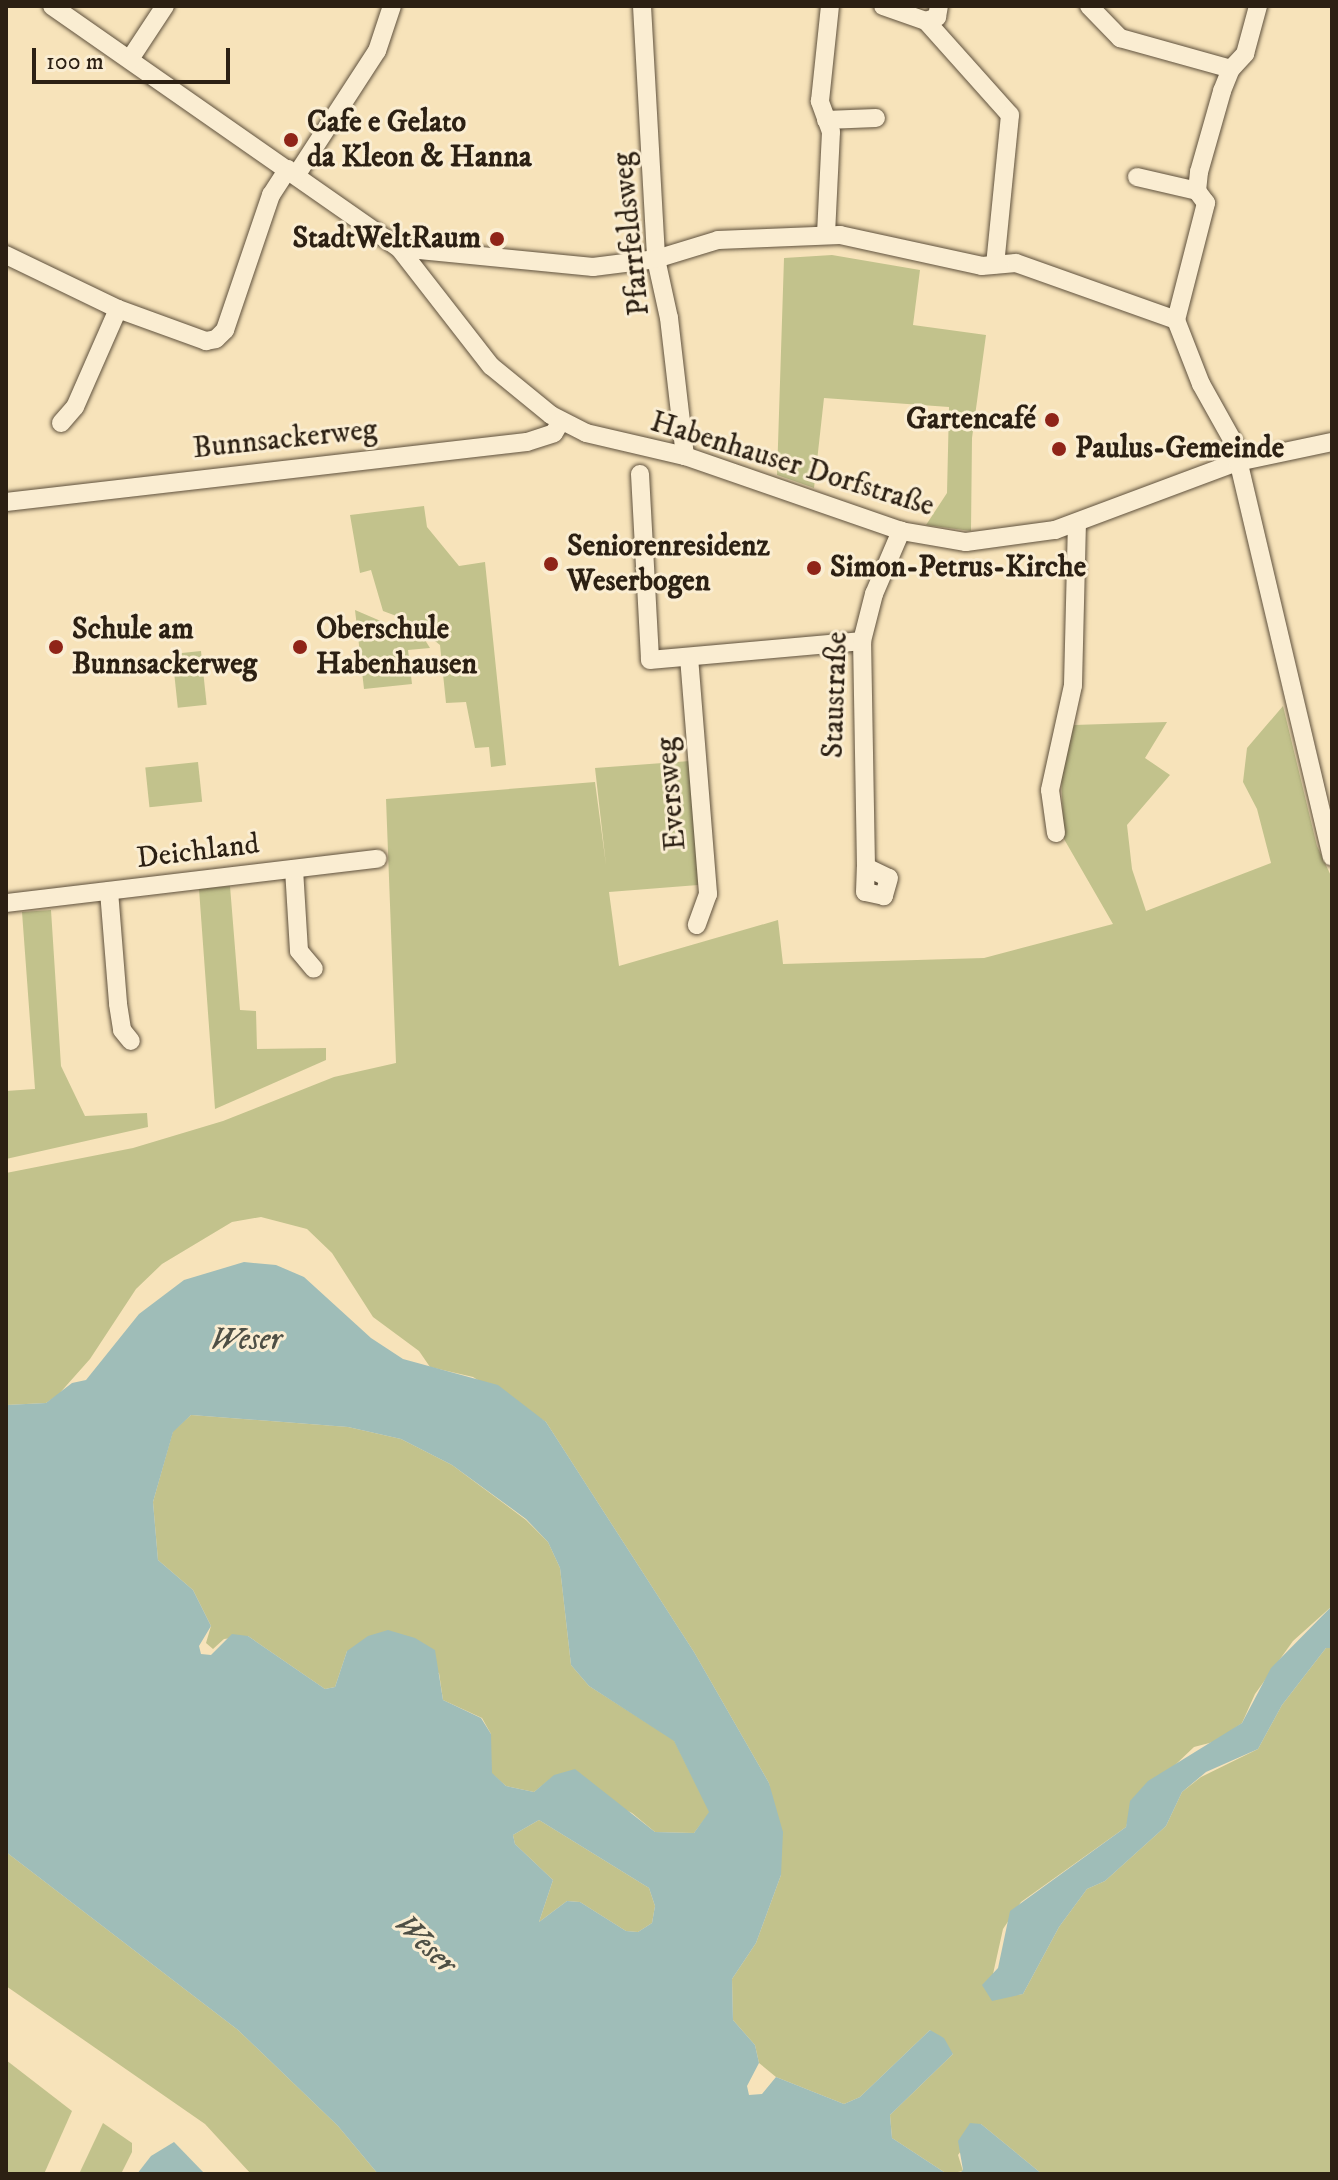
<!DOCTYPE html>
<meta charset="utf-8">
<style>
body{margin:0}
#map{position:relative;width:1338px;height:2180px;overflow:hidden;background:#f7e3ba;font-family:"IM FELL DW Pica",serif}
div>[style]{position:absolute}
.green>*{inset:0;background:#c2c28c;transform-origin:0 0}
.water>*{inset:0;background:#9fbdb8}
.roads{filter:drop-shadow(0 0 2px #5f513d) drop-shadow(0 0 2px #5f513d)}
.minor>*{height:18px;margin:-9px;padding:0 9px;transform-origin:9px;border-radius:9px;background:#faedd2}
.dots>*{width:22px;height:22px;translate:-50% -50%;box-sizing:border-box;border:4px solid #faedd2;border-radius:50%}
span{translate:-50% -50%;white-space:nowrap;text-align:center;line-height:1.15;-webkit-text-stroke:6px #faedd2;paint-order:stroke}
.poi-label{font-size:30px;color:#2c2013;font-weight:700}
.left{translate:0 -50%;text-align:left}
.right{translate:-100% -50%;text-align:right}
.street-label{font-size:30px;color:#2c2013}
.water-label{font-size:32px;color:#4e4f45;font-style:italic}
.frame{position:absolute;inset:0;border:8px solid #2c2013;pointer-events:none}
.scale{position:absolute;left:32px;top:48px;width:198px;height:36px;box-sizing:border-box;border:4px solid #2c2013;border-top:0;padding-left:10px;font-size:24px;line-height:28px;white-space:nowrap;color:#2c2013;-webkit-text-stroke:6px #faedd2;paint-order:stroke}
</style>
<div id="map">
<div class="green">
<div style="clip-path:polygon(832px 255px,920px 270px,913px 325px,986px 335px,972px 438px,971px 531px,926px 525px,947px 493px,949px 407px,824px 398px,814px 488px,777px 475px,784px 258px)"></div>
<div style="clip-path:polygon(424px 506px,427px 527px,459px 566px,485px 562px,506px 765px,491px 767px,489px 747px,475px 748px,466px 702px,446px 703px,440px 645px,410px 621px,383px 611px,371px 570px,360px 573px,350px 515px)"></div>
<div style="clip-path:polygon(355px 610px,425px 640px,430px 648px,408px 650px,412px 684px,364px 689px)"></div>
<div style="left:201px;top:651px;width:54px;height:29px;rotate:84deg"></div>
<div style="clip-path:polygon(1283px 706px,1317px 846px,1332px 878px,1332px 1606px,1293px 1641px,1255px 1694px,1242px 1723px,1217px 1741px,1194px 1747px,1132px 1806px,1126px 1827px,1021px 1902px,1003px 1929px,993px 1974px,996px 1998px,1023px 1994px,1059px 1927px,1087px 1889px,1105px 1881px,1166px 1826px,1182px 1792px,1201px 1777px,1258px 1749px,1282px 1705px,1326px 1648px,1332px 1648px,1332px 2174px,1042px 2174px,981px 2124px,958px 2155px,963px 2171px,947px 2174px,892px 2138px,890px 2115px,953px 2054px,930px 2030px,860px 2097px,844px 2104px,776px 2077px,759px 2063px,755px 2045px,733px 2020px,732px 1979px,756px 1943px,781px 1875px,769px 1783px,694px 1652px,546px 1422px,473px 1377px,430px 1367px,419px 1351px,373px 1317px,332px 1253px,307px 1229px,261px 1217px,232px 1222px,162px 1264px,136px 1289px,90px 1359px,58px 1395px,46px 1403px,6px 1405px,6px 1173px,133px 1148px,223px 1121px,334px 1077px,396px 1063px,386px 799px,595px 782px,606px 865px,595px 768px,690px 761px,698px 885px,609px 892px,619px 966px,778px 920px,783px 964px,984px 958px,1113px 924px,1064px 839px,1061px 776px,1074px 725px,1167px 722px,1145px 758px,1170px 775px,1127px 825px,1132px 869px,1146px 911px,1271px 863px,1257px 809px,1243px 782px,1247px 748px)"></div>
<div style="left:198px;top:762px;width:40px;height:53px;rotate:84deg"></div>
<div style="clip-path:polygon(230px 886px,240px 1010px,256px 1011px,257px 1049px,326px 1048px,326px 1060px,215px 1109px,199px 889px)"></div>
<div style="clip-path:polygon(51px 910px,61px 1066px,85px 1116px,147px 1113px,148px 1127px,6px 1159px,6px 1091px,35px 1089px,22px 912px)"></div>
<div style="clip-path:polygon(191px 1415px,348px 1427px,401px 1439px,452px 1465px,526px 1520px,548px 1542px,560px 1568px,571px 1665px,589px 1686px,674px 1740px,710px 1812px,694px 1833px,655px 1832px,632px 1813px,554px 1776px,534px 1792px,506px 1786px,491px 1773px,491px 1734px,482px 1718px,443px 1700px,439px 1673px,347px 1651px,335px 1687px,325px 1689px,248px 1636px,224px 1639px,213px 1649px,206px 1643px,211px 1626px,193px 1590px,158px 1560px,153px 1502px,173px 1431px)"></div>
<div style="clip-path:polygon(539px 1820px,649px 1888px,655px 1906px,652px 1923px,638px 1932px,626px 1931px,580px 1902px,567px 1901px,539px 1922px,553px 1880px,515px 1844px,513px 1835px)"></div>
<div style="clip-path:polygon(6px 1852px,238px 2030px,338px 2126px,378px 2174px,251px 2174px,205px 2124px,6px 1986px)"></div>
<div style="clip-path:polygon(6px 2060px,72px 2111px,44px 2174px,6px 2174px)"></div>
<div style="clip-path:polygon(103px 2123px,132px 2143px,132px 2152px,121px 2174px,79px 2174px)"></div>
</div>
<div class="water">
<div style="clip-path:polygon(evenodd,244px 1262px,276px 1265px,304px 1277px,371px 1338px,403px 1359px,498px 1385px,546px 1422px,694px 1652px,769px 1783px,783px 1832px,781px 1875px,756px 1943px,732px 1979px,733px 2020px,755px 2045px,759px 2063px,747px 2086px,749px 2095px,762px 2094px,776px 2077px,844px 2104px,860px 2097px,930px 2030px,944px 2038px,953px 2054px,890px 2115px,892px 2138px,947px 2174px,378px 2174px,338px 2126px,238px 2030px,6px 1852px,6px 1405px,46px 1403px,72px 1383px,86px 1380px,139px 1314px,184px 1280px,244px 1262px,191px 1415px,348px 1427px,401px 1439px,452px 1465px,526px 1519px,548px 1542px,560px 1568px,571px 1665px,589px 1686px,674px 1741px,709px 1812px,694px 1833px,655px 1832px,575px 1769px,554px 1775px,534px 1792px,506px 1786px,492px 1773px,491px 1734px,481px 1718px,443px 1700px,435px 1650px,415px 1638px,388px 1630px,368px 1636px,347px 1651px,335px 1687px,325px 1689px,248px 1636px,232px 1634px,211px 1655px,201px 1654px,199px 1646px,211px 1626px,193px 1590px,158px 1560px,153px 1502px,173px 1432px,191px 1415px,244px 1262px,539px 1820px,649px 1888px,655px 1906px,652px 1923px,638px 1932px,626px 1931px,580px 1902px,567px 1901px,539px 1922px,553px 1880px,515px 1844px,513px 1835px,539px 1820px)"></div>
<div style="clip-path:polygon(1332px 1606px,1332px 1648px,1326px 1648px,1282px 1705px,1258px 1749px,1206px 1772px,1182px 1792px,1166px 1826px,1105px 1881px,1087px 1889px,1059px 1927px,1023px 1994px,992px 2001px,982px 1985px,998px 1968px,1010px 1911px,1126px 1827px,1130px 1801px,1148px 1781px,1242px 1723px,1271px 1668px)"></div>
<div style="clip-path:polygon(970px 2123px,981px 2124px,1042px 2174px,959px 2174px,963px 2170px,958px 2141px)"></div>
<div style="clip-path:polygon(174px 2142px,205px 2174px,137px 2174px,151px 2156px)"></div>
</div>
<div class="roads">
<div class="minor">
<div style="left:52px;top:6px;width:423px;rotate:34.9deg"></div>
<div style="left:399px;top:248px;width:150px;rotate:52.1deg"></div>
<div style="left:491px;top:366px;width:77px;rotate:39.2deg"></div>
<div style="left:551px;top:415px;width:39px;rotate:27deg"></div>
<div style="left:586px;top:433px;width:102px;rotate:13.1deg"></div>
<div style="left:685px;top:456px;width:229px;rotate:19.1deg"></div>
<div style="left:901px;top:531px;width:66px;rotate:9.6deg"></div>
<div style="left:966px;top:542px;width:90px;rotate:-7.7deg"></div>
<div style="left:1055px;top:530px;width:194px;rotate:-20.5deg"></div>
<div style="left:1237px;top:462px;width:97px;rotate:-11.9deg"></div>
<div style="left:642px;top:6px;width:253px;rotate:86.8deg"></div>
<div style="left:656px;top:259px;width:60px;rotate:77.6deg"></div>
<div style="left:669px;top:318px;width:139px;rotate:83.4deg"></div>
<div style="left:883px;top:6px;width:46px;rotate:19.2deg"></div>
<div style="left:926px;top:21px;width:12px;rotate:-20deg"></div>
<div style="left:937px;top:17px;width:11px;rotate:-80deg"></div>
<div style="left:1089px;top:6px;width:45px;rotate:45.9deg"></div>
<div style="left:1120px;top:38px;width:115px;rotate:15.6deg"></div>
<div style="left:926px;top:21px;width:126px;rotate:48.2deg"></div>
<div style="left:1010px;top:115px;width:150px;rotate:95.7deg"></div>
<div style="left:130px;top:59px;width:64px;rotate:-56.6deg"></div>
<div style="left:826px;top:120px;width:50px;rotate:-2.3deg"></div>
<div style="left:297px;top:174px;width:147px;rotate:-57deg"></div>
<div style="left:377px;top:51px;width:47px;rotate:-71.6deg"></div>
<div style="left:1137px;top:177px;width:62px;rotate:13.1deg"></div>
<div style="left:826px;top:234px;width:102px;rotate:-87.2deg"></div>
<div style="left:831px;top:132px;width:33px;rotate:-110deg"></div>
<div style="left:820px;top:101px;width:96px;rotate:-84deg"></div>
<div style="left:399px;top:248px;width:195px;rotate:5.6deg"></div>
<div style="left:593px;top:267px;width:64px;rotate:-7.2deg"></div>
<div style="left:656px;top:259px;width:65px;rotate:-17deg"></div>
<div style="left:718px;top:240px;width:122px;rotate:-2.3deg"></div>
<div style="left:840px;top:235px;width:145px;rotate:12.3deg"></div>
<div style="left:982px;top:266px;width:34px;rotate:-5deg"></div>
<div style="left:1016px;top:263px;width:170px;rotate:19.6deg"></div>
<div style="left:1176px;top:320px;width:69px;rotate:68.7deg"></div>
<div style="left:1201px;top:384px;width:68px;rotate:60.8deg"></div>
<div style="left:1234px;top:443px;width:425px;rotate:76.7deg"></div>
<div style="left:6px;top:255px;width:124px;rotate:25.7deg"></div>
<div style="left:118px;top:309px;width:94px;rotate:20deg"></div>
<div style="left:206px;top:341px;width:10px;rotate:-11deg"></div>
<div style="left:216px;top:339px;width:13px;rotate:-45deg"></div>
<div style="left:225px;top:330px;width:143px;rotate:-71.2deg"></div>
<div style="left:271px;top:195px;width:31px;rotate:-57deg"></div>
<div style="left:1176px;top:320px;width:121px;rotate:-75.6deg"></div>
<div style="left:1206px;top:203px;width:15px;rotate:-127deg"></div>
<div style="left:1197px;top:191px;width:19px;rotate:-84deg"></div>
<div style="left:1199px;top:172px;width:84px;rotate:-74.1deg"></div>
<div style="left:1222px;top:91px;width:24px;rotate:-68deg"></div>
<div style="left:1231px;top:69px;width:21px;rotate:-47deg"></div>
<div style="left:1245px;top:54px;width:50px;rotate:-74.8deg"></div>
<div style="left:61px;top:423px;width:21px;rotate:-49deg"></div>
<div style="left:75px;top:407px;width:107px;rotate:-66.3deg"></div>
<div style="left:640px;top:474px;width:186px;rotate:86.9deg"></div>
<div style="left:650px;top:660px;width:213px;rotate:-5.1deg"></div>
<div style="left:6px;top:502px;width:524px;rotate:-6.57deg"></div>
<div style="left:527px;top:442px;width:28px;rotate:-18deg"></div>
<div style="left:554px;top:433px;width:14px;rotate:-60deg"></div>
<div style="left:689px;top:657px;width:238px;rotate:85.4deg"></div>
<div style="left:708px;top:894px;width:33px;rotate:110deg"></div>
<div style="left:1056px;top:833px;width:43px;rotate:-97.9deg"></div>
<div style="left:1050px;top:790px;width:107px;rotate:-77.6deg"></div>
<div style="left:1073px;top:685px;width:162px;rotate:-88.6deg"></div>
<div style="left:866px;top:867px;width:226px;rotate:-91deg"></div>
<div style="left:862px;top:641px;width:49px;rotate:-75.7deg"></div>
<div style="left:874px;top:594px;width:69px;rotate:-66.8deg"></div>
<div style="left:866px;top:867px;width:25px;rotate:26deg"></div>
<div style="left:889px;top:878px;width:19px;rotate:106deg"></div>
<div style="left:884px;top:896px;width:19px;rotate:-168deg"></div>
<div style="left:865px;top:892px;width:25px;rotate:-88deg"></div>
<div style="left:294px;top:869px;width:82px;rotate:86.5deg"></div>
<div style="left:299px;top:951px;width:23px;rotate:50deg"></div>
<div style="left:109px;top:891px;width:113px;rotate:85.4deg"></div>
<div style="left:118px;top:1004px;width:26px;rotate:81deg"></div>
<div style="left:122px;top:1030px;width:14px;rotate:51deg"></div>
<div style="left:6px;top:903px;width:374px;rotate:-6.8deg"></div>
</div>
</div>
<div class="dots">
<div style="left:291px;top:140px;background:#8f2418"></div>
<div style="left:497px;top:239px;background:#8f2418"></div>
<div style="left:1052px;top:420px;background:#8f2418"></div>
<div style="left:1059px;top:449px;background:#8f2418"></div>
<div style="left:551px;top:564px;background:#8f2418"></div>
<div style="left:814px;top:568px;background:#8f2418"></div>
<div style="left:56px;top:647px;background:#8f2418"></div>
<div style="left:300px;top:647px;background:#8f2418"></div>
</div>
<div class="poi-label">
<span class="left" style="left:307px;top:140px">Cafe e Gelato<br>da Kleon &amp; Hanna</span>
<span class="right" style="left:481px;top:239px">StadtWeltRaum</span>
<span class="right" style="left:1036px;top:420px">Gartencafé</span>
<span class="left" style="left:1075px;top:449px">Paulus-Gemeinde</span>
<span class="left" style="left:567px;top:564px">Seniorenresidenz<br>Weserbogen</span>
<span class="left" style="left:830px;top:568px">Simon-Petrus-Kirche</span>
<span class="left" style="left:72px;top:647px">Schule am<br>Bunnsackerweg</span>
<span class="left" style="left:316px;top:647px">Oberschule<br>Habenhausen</span>
</div>
<div class="street-label">
<span style="left:632px;top:234px;rotate:-96deg">Pfarrfeldsweg</span>
<span style="left:285px;top:440px;rotate:-6deg">Bunnsackerweg</span>
<span style="left:792px;top:465px;rotate:17deg">Habenhauser Dorfstraße</span>
<span style="left:836px;top:695px;rotate:-88deg">Staustraße</span>
<span style="left:672px;top:794px;rotate:-95deg">Eversweg</span>
<span style="left:198px;top:852px;rotate:-7deg">Deichland</span>
</div>
<div class="water-label">
<span style="left:246px;top:1340px">Weser</span>
<span style="left:425px;top:1944px;rotate:44deg">Weser</span>
</div>
<div class="frame"></div>
<div class="scale">100 m</div>
</div>
